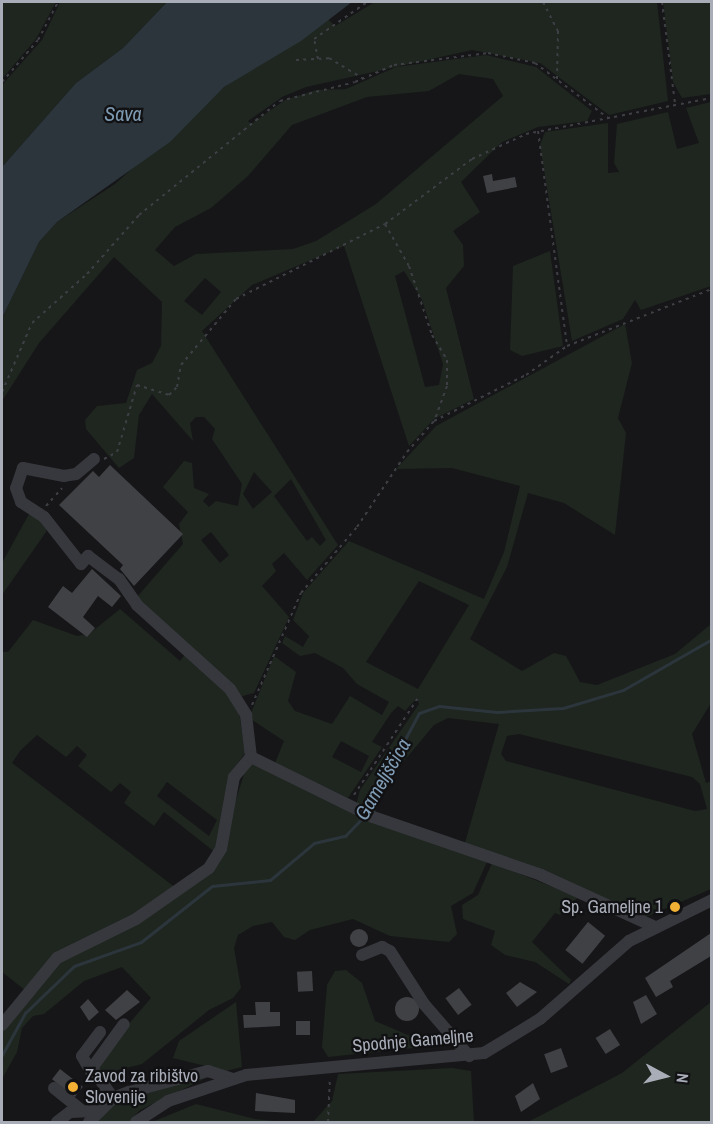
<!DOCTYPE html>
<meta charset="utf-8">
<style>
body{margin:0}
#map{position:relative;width:713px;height:1124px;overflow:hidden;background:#161618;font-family:"Archivo Narrow",sans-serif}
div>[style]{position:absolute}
.green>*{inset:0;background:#1e261f}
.water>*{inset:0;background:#2c353c}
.stream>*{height:3px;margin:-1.5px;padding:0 1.5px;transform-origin:1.5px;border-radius:1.5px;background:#2c353c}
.building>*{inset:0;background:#404145;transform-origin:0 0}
.round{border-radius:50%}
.path>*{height:2px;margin-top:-1px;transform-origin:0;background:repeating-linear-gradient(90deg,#3d3f44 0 3px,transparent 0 7.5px)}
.minor>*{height:12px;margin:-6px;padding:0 6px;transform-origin:6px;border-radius:6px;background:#37383d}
.dots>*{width:16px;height:16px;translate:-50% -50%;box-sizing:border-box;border:3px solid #111113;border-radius:50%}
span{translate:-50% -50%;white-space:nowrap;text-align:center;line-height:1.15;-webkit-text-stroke:4.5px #111113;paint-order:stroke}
.poi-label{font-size:18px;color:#a8adb8}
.right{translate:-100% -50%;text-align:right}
.left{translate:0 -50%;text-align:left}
.street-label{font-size:18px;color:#a8adb8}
.water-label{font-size:20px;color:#7f9bb3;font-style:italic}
.frame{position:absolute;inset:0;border:3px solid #a8adb8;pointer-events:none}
.north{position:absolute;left:635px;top:1046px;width:60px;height:60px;-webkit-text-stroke:4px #111113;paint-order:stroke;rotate:97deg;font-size:16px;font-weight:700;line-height:24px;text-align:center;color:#a8adb8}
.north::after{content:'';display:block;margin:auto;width:21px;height:27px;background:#a8adb8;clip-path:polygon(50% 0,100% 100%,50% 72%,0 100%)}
</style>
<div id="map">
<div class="green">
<div style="clip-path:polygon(2px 2px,56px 2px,36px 39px,2px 79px)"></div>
<div style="clip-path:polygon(60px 2px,167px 2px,123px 48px,76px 83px,2px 167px,2px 85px,42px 40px)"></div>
<div style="clip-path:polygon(evenodd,375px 2px,657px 2px,668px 101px,609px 115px,540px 63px,472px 50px,306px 87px,282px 97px,248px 121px,251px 124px,285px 100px,316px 90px,346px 89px,396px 67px,486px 55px,536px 67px,592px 111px,587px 121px,538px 127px,502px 142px,461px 182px,480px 212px,453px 231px,463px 245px,464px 266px,446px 288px,474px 399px,434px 419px,409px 446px,344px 246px,252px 285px,202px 331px,338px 545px,307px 580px,284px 553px,272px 564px,276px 571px,262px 586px,289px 617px,254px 693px,239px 697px,137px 597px,183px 544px,179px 524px,188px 512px,163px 487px,184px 461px,192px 463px,194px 488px,209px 494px,203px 501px,209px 507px,216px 501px,238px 506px,242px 484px,212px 439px,215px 429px,204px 417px,196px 417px,190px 423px,193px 441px,152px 394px,139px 415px,134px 458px,119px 468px,86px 429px,85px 420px,97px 406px,126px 403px,137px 370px,152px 363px,161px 346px,162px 302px,114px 257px,39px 343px,2px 401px,2px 318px,39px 242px,57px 222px,115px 184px,224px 87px,328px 19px,335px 26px,375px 2px,459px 74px,493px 79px,503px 96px,376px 204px,316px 241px,293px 249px,196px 254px,174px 266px,155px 250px,175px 227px,211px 208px,248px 176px,292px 125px,367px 97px,429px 91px,459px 74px,375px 2px,404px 271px,422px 300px,443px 364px,439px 385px,425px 387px,395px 276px,404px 271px,375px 2px,205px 278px,221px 292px,202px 315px,184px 301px,205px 278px,375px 2px,254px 472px,272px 492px,253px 509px,243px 494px,254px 472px,375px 2px,291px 479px,326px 540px,320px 546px,312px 537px,307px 541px,274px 496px,291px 479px,375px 2px,211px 532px,229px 555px,220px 563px,201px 540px,211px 532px)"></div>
<div style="clip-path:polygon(663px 2px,711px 2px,711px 94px,682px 98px,673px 82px)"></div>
<div style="clip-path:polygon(711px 102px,711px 286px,641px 310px,635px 300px,623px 319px,572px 341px,540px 145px,545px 132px,608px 123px,608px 173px,619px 172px,614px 163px,617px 124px,668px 112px,677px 149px,699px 143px,686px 108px)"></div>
<div style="clip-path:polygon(550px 251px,563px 346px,522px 356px,510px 350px,513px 266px)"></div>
<div style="clip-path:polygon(evenodd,625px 324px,632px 363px,618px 418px,626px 433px,615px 535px,564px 503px,528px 493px,507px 567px,470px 639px,522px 671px,554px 653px,566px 656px,580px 682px,597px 685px,675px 654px,711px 624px,711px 703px,692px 734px,706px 783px,711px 781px,711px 889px,646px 917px,464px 846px,499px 724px,448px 718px,434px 725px,389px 779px,374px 814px,356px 805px,360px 790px,419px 704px,417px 698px,405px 711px,398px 706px,391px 713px,372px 742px,382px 747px,348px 798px,275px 763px,284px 741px,249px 718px,274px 656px,296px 672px,288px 701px,295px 711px,332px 724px,350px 696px,382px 715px,389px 702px,357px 684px,343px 668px,315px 653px,300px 656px,282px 643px,285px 636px,303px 647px,309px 636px,293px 620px,303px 593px,349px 541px,484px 599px,504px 552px,520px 486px,452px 468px,396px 469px,436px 426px,625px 324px,419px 581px,469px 605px,418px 689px,366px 662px,419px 581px,625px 324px,519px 734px,692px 777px,700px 784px,707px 809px,695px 811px,506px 761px,501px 754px,507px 736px,519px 734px,625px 324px,341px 741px,369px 756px,361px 772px,332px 757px,341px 741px)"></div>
<div style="clip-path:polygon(35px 513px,46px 519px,46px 532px,2px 595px,2px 563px,29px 514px)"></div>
<div style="clip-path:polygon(evenodd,120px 609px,180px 661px,186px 653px,221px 685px,239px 711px,245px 753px,235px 767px,216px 853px,164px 812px,154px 826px,124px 803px,131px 792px,120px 783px,111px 792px,78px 766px,87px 755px,77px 746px,66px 757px,37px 735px,20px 751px,12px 763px,176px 888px,135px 916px,74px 943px,25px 990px,2px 972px,2px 652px,8px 652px,33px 620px,77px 636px,89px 634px,120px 609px,167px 782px,217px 820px,209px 836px,157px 796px,167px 782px)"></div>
<div style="clip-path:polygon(248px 762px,487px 862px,473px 893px,451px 906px,457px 934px,449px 942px,390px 936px,353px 919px,310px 930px,295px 940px,284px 937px,272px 922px,253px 926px,238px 935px,234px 948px,241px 988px,233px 998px,209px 1010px,142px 1064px,101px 1074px,97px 1061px,151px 998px,122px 967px,84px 981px,44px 1014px,33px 1016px,22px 1028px,17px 1052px,2px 1079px,2px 1029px,59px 961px,215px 865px)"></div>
<div style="clip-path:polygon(492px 863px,578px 897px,560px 915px,555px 913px,532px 942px,571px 980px,569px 984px,535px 962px,505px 955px,491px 945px,495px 931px,463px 919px,462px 905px,478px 895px)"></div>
<div style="clip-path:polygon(346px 970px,362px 983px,375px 1021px,422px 1041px,442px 1037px,450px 1038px,451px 1044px,328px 1057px,322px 1047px,327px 985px,335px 971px)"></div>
<div style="clip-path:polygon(236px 1002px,242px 1067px,226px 1071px,173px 1058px,179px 1041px)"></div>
<div style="clip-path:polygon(711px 1002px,711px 1122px,528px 1122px,622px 1073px)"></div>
<div style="clip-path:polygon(452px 1068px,471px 1071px,474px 1122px,313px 1122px,332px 1101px,338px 1074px)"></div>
<div style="clip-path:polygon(208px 1077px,140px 1110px,129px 1122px,93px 1122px,121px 1098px)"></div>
<div style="clip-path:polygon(196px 1104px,255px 1119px,283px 1122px,152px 1122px)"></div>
</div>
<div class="water">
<div style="clip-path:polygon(167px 2px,352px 2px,301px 41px,224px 87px,170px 142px,57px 222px,39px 242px,2px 318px,2px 167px,76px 83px,123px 48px)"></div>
</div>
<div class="stream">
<div style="left:367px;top:810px;width:110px;rotate:-61.8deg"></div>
<div style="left:419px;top:713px;width:21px;rotate:-19deg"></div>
<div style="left:439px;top:706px;width:58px;rotate:5.9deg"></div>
<div style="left:497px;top:712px;width:66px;rotate:-3.5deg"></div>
<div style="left:563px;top:708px;width:63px;rotate:-16.7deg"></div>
<div style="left:623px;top:690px;width:103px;rotate:-29.8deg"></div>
<div style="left:2px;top:1055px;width:48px;rotate:-61.3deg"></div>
<div style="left:25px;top:1013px;width:68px;rotate:-43.8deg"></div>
<div style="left:74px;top:966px;width:71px;rotate:-19.7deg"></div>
<div style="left:141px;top:942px;width:90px;rotate:-38.3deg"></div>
<div style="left:212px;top:886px;width:58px;rotate:-5.9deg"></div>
<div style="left:270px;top:880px;width:57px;rotate:-40.1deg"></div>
<div style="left:314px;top:843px;width:32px;rotate:-13deg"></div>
<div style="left:345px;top:836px;width:28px;rotate:-46deg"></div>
</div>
<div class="building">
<div style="clip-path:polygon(492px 174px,493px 181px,515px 177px,517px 187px,487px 193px,483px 176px)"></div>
<div style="clip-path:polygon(110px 465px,183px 534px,134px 586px,120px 569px,123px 565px,59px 505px,93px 471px,99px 477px)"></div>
<div style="clip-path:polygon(92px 569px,121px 596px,112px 607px,98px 596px,83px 617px,95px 628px,87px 637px,48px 607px,63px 586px,72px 593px)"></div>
<div style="left:588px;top:922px;width:22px;height:36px;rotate:39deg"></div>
<div class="round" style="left:350px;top:929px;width:18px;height:18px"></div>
<div style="clip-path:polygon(711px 933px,711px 956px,670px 981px,673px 987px,656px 997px,645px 978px)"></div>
<div style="left:312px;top:971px;width:20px;height:15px;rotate:87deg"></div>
<div style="clip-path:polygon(520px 982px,537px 992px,517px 1007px,506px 993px)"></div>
<div style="left:459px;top:988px;width:21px;height:17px;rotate:53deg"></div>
<div style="clip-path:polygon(127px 990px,140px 1002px,116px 1020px,105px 1010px)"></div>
<div style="clip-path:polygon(646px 995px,657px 1014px,641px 1024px,633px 1002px)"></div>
<div class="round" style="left:395px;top:997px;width:24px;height:24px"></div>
<div style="clip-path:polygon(88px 999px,99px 1012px,89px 1021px,80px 1007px)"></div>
<div style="clip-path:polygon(255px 1002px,270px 1002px,270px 1012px,280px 1012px,280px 1026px,244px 1028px,243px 1015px,256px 1015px)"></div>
<div style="left:296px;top:1021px;width:14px;height:14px"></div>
<div style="left:610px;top:1029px;width:19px;height:17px;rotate:58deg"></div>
<div style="left:561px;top:1048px;width:20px;height:18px;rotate:70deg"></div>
<div style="left:60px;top:1069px;width:29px;height:13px;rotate:38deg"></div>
<div style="clip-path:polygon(533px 1083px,540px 1099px,521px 1112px,515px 1096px)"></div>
<div style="clip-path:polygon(256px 1093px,295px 1100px,295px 1113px,255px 1111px)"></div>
</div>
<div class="path">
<div style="left:543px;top:2px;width:33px;rotate:63deg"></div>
<div style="left:558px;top:31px;width:48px;rotate:91.2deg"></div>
<div style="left:662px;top:2px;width:102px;rotate:82.7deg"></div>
<div style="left:318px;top:59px;width:20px;rotate:-101deg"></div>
<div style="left:314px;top:39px;width:65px;rotate:-34.9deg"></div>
<div style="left:296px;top:60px;width:33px;rotate:-3deg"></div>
<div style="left:329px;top:58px;width:39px;rotate:31deg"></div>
<div style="left:2px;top:82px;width:55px;rotate:-49.4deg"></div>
<div style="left:38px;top:40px;width:43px;rotate:-62.2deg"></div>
<div style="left:538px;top:131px;width:216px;rotate:82.3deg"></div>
<div style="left:385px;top:224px;width:48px;rotate:60.3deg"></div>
<div style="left:409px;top:266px;width:73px;rotate:71.6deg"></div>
<div style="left:432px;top:335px;width:29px;rotate:59deg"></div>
<div style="left:447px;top:360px;width:26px;rotate:90deg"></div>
<div style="left:447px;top:386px;width:35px;rotate:110deg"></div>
<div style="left:2px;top:392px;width:75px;rotate:-66.5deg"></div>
<div style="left:32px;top:323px;width:74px;rotate:-41.7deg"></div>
<div style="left:87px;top:274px;width:79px;rotate:-48.6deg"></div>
<div style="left:139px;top:215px;width:181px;rotate:-39deg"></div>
<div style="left:280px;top:101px;width:77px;rotate:-14.2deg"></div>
<div style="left:355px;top:82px;width:43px;rotate:-23.6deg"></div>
<div style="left:394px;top:65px;width:95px;rotate:-7.3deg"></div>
<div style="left:488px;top:53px;width:48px;rotate:12deg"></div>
<div style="left:535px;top:63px;width:91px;rotate:37deg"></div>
<div style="left:104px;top:459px;width:15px;rotate:-28deg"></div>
<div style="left:117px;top:452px;width:70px;rotate:-73.4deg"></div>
<div style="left:137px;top:385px;width:34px;rotate:17deg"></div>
<div style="left:169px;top:395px;width:11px;rotate:-45deg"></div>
<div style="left:177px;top:387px;width:22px;rotate:-80deg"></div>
<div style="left:181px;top:365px;width:86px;rotate:-50.2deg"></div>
<div style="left:236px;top:299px;width:167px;rotate:-26.7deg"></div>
<div style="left:385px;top:224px;width:109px;rotate:-36.8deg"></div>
<div style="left:472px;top:159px;width:60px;rotate:-24.8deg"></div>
<div style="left:526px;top:134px;width:189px;rotate:-11deg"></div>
<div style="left:46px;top:506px;width:24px;rotate:-48deg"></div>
<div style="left:252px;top:705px;width:122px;rotate:-66.4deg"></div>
<div style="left:301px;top:593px;width:87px;rotate:-49.7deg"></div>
<div style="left:357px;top:527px;width:90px;rotate:-56.3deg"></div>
<div style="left:407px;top:452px;width:41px;rotate:-48.9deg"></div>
<div style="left:434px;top:421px;width:103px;rotate:-26.6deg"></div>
<div style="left:526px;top:375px;width:50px;rotate:-35.3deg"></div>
<div style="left:567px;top:346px;width:156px;rotate:-21.5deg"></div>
<div style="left:354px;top:795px;width:116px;rotate:-56.6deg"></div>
<div style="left:328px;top:1122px;width:45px;rotate:-87.5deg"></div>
</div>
<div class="minor">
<div style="left:94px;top:459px;width:23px;rotate:140deg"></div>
<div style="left:76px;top:474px;width:12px;rotate:171deg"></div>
<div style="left:64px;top:476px;width:42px;rotate:-169deg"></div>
<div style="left:23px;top:468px;width:21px;rotate:109deg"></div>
<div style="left:16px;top:488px;width:15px;rotate:70deg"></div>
<div style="left:21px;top:502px;width:27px;rotate:33deg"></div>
<div style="left:44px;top:517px;width:60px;rotate:51.8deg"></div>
<div style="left:81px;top:564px;width:11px;rotate:-49deg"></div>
<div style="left:88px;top:556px;width:39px;rotate:37deg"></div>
<div style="left:119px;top:579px;width:32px;rotate:55deg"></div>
<div style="left:137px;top:605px;width:125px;rotate:42.1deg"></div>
<div style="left:230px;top:689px;width:31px;rotate:58deg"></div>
<div style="left:246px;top:715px;width:42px;rotate:83.2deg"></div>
<div style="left:362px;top:955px;width:22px;rotate:-22deg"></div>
<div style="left:382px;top:947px;width:9px;rotate:27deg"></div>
<div style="left:390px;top:951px;width:63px;rotate:57.3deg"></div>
<div style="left:424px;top:1004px;width:69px;rotate:49.1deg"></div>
<div style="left:2px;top:1025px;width:87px;rotate:-50.6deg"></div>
<div style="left:57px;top:958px;width:88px;rotate:-26.3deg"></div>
<div style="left:136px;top:919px;width:89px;rotate:-34.9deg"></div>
<div style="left:209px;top:868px;width:22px;rotate:-58deg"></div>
<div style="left:221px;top:849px;width:73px;rotate:-79.8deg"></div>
<div style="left:234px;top:777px;width:26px;rotate:-50deg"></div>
<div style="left:251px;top:757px;width:136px;rotate:26.2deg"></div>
<div style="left:373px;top:817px;width:178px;rotate:19deg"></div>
<div style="left:541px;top:875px;width:123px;rotate:24.5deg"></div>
<div style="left:93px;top:1075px;width:22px;rotate:-120deg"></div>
<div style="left:82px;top:1056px;width:30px;rotate:-53deg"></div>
<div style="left:54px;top:1088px;width:36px;rotate:39deg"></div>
<div style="left:113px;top:1098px;width:37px;rotate:-125deg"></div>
<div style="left:92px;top:1068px;width:54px;rotate:-54deg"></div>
<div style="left:57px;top:1122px;width:16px;rotate:-38deg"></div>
<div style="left:70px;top:1112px;width:26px;rotate:-2deg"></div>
<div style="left:89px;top:1122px;width:34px;rotate:-45deg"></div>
<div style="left:113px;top:1098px;width:17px;rotate:-21deg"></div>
<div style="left:129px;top:1092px;width:82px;rotate:-14.9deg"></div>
<div style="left:208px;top:1071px;width:26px;rotate:18deg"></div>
<div style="left:136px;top:1122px;width:38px;rotate:-33deg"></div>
<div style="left:168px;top:1101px;width:82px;rotate:-18.4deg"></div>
<div style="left:246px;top:1075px;width:239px;rotate:-5.3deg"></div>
<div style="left:484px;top:1053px;width:66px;rotate:-31.3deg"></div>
<div style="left:540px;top:1019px;width:118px;rotate:-41.2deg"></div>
<div style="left:629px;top:941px;width:93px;rotate:-26.3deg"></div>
</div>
<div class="dots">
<div style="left:675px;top:907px;background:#f2b134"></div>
<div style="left:73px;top:1087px;background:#f2b134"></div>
</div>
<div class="poi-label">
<span class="right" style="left:663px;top:907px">Sp. Gameljne 1</span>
<span class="left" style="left:85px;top:1087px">Zavod za ribištvo<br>Slovenije</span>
</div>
<div class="street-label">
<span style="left:413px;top:1041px;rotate:-5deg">Spodnje Gameljne</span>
</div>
<div class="water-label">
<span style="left:123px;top:113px">Sava</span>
<span style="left:382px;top:779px;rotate:-60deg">Gameljščica</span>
</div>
<div class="frame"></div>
<div class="north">N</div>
</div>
